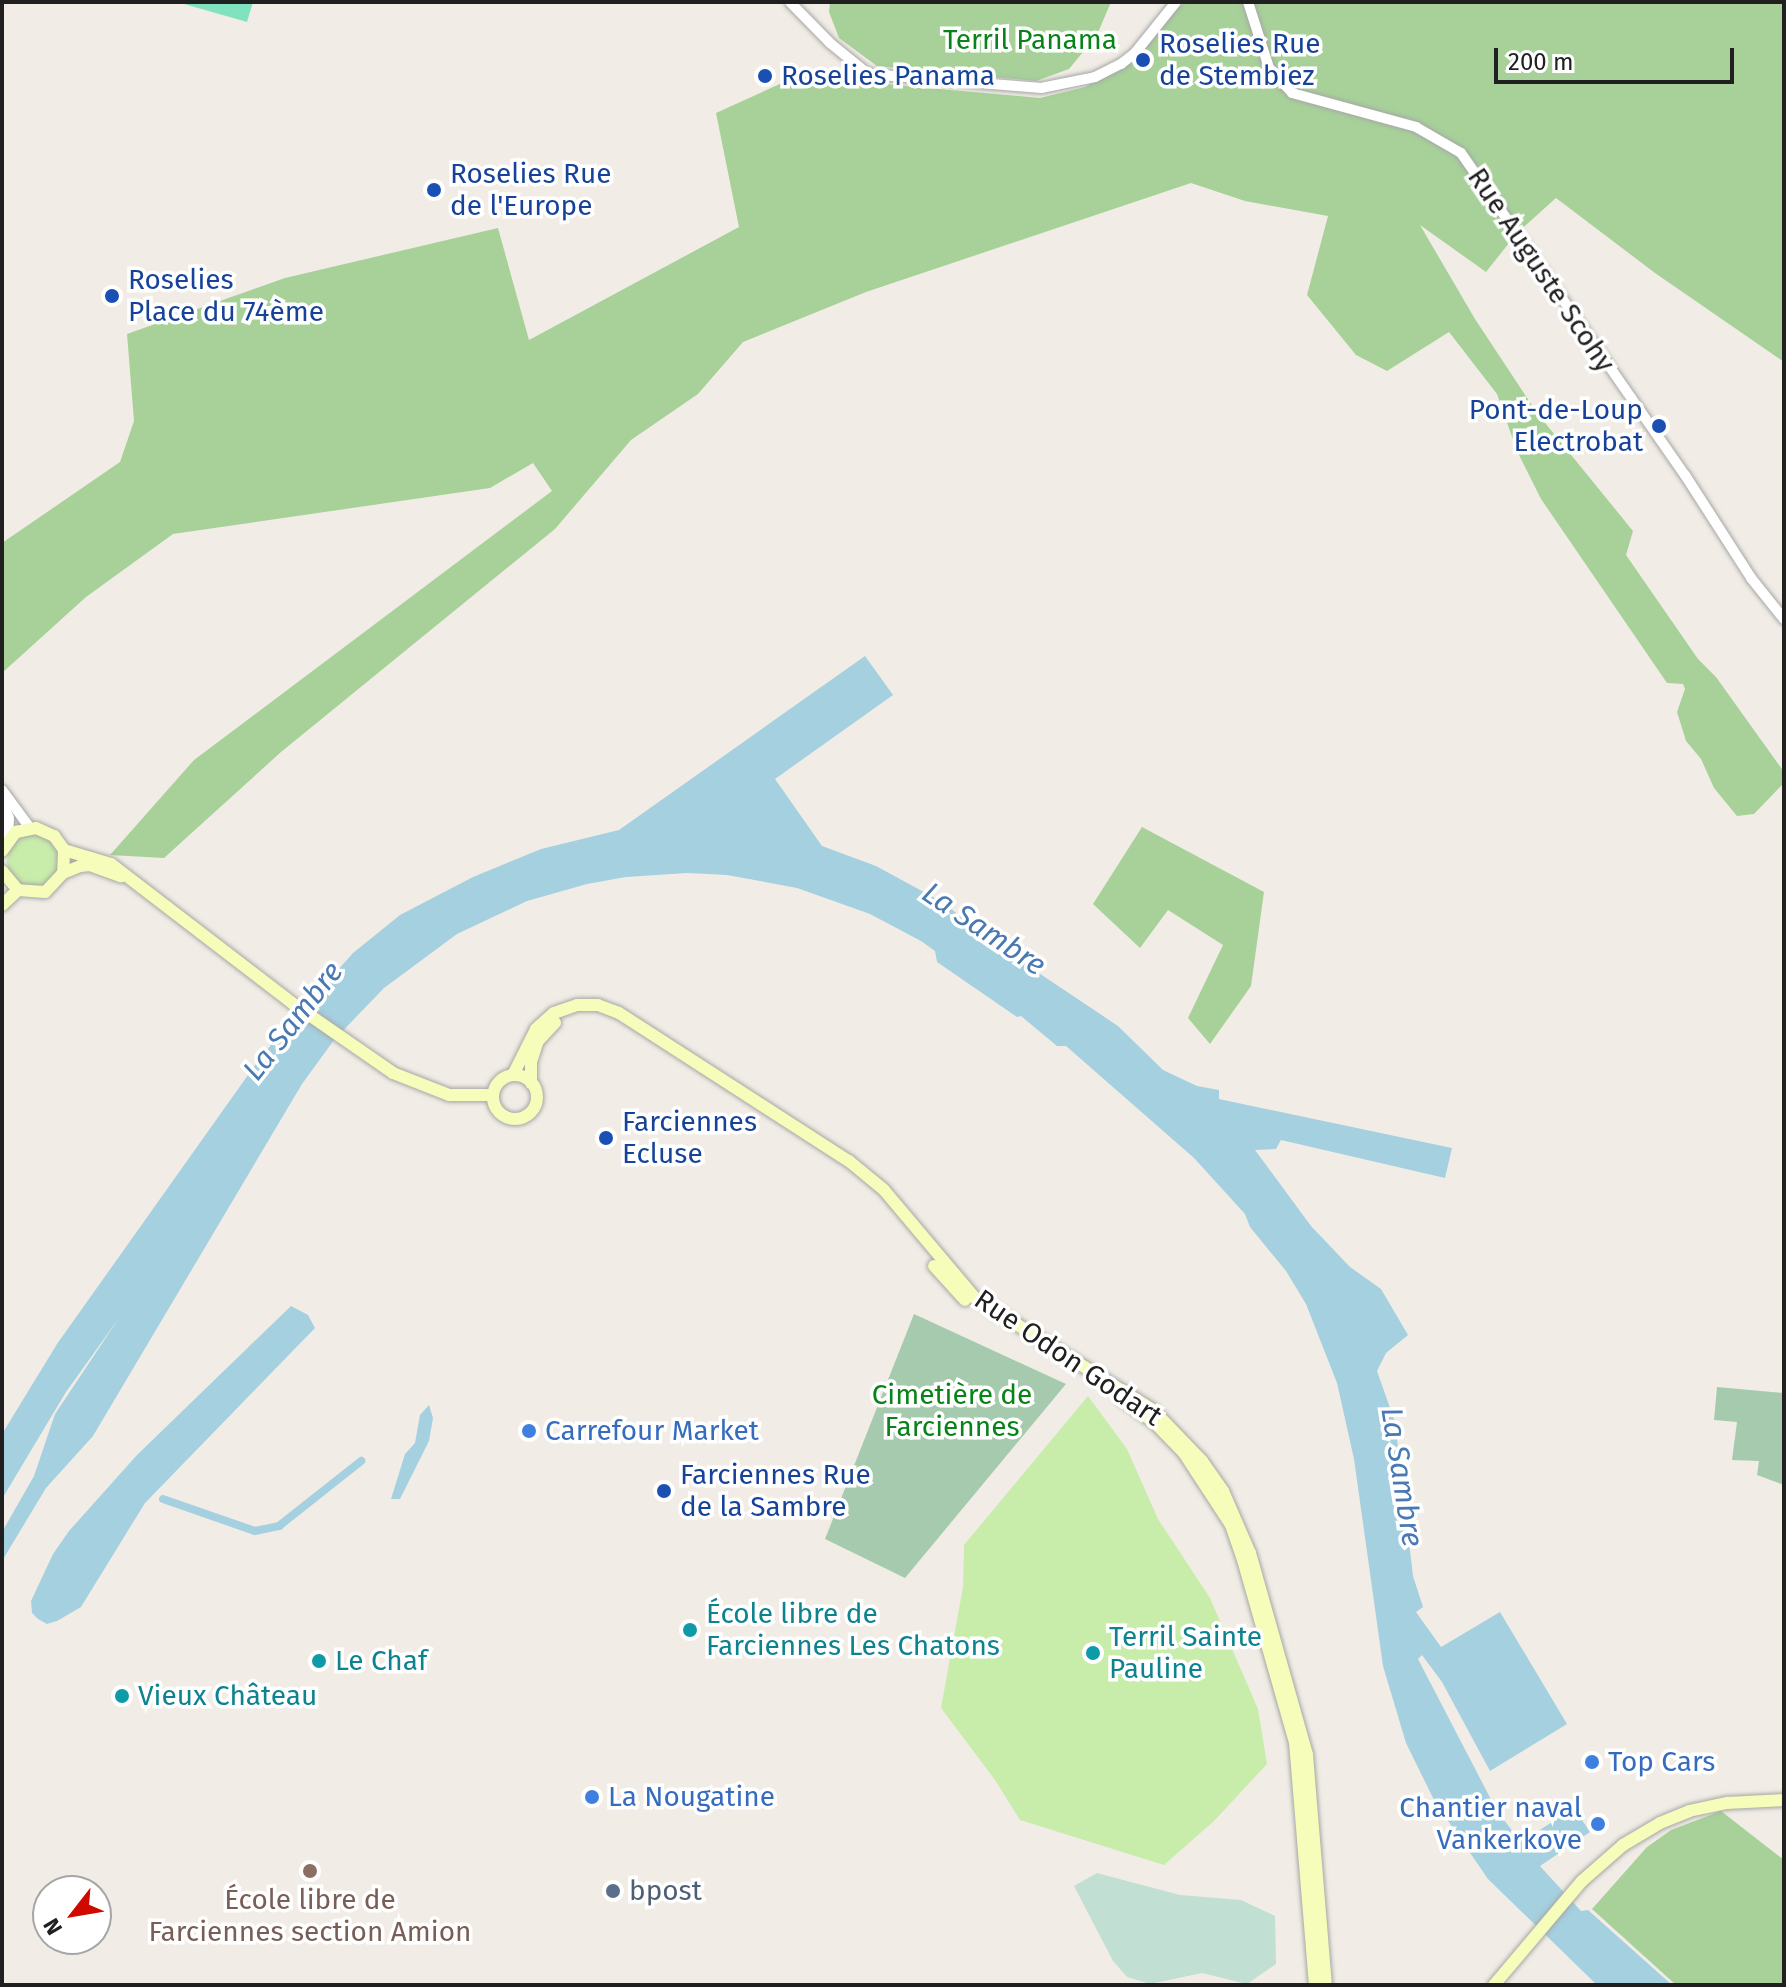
<!DOCTYPE html>
<meta charset="utf-8">
<style>
body{margin:0}
#map{position:relative;width:1786px;height:1987px;overflow:hidden;background:#f1ede6;font-family:"Fira Sans",sans-serif}
div>[style]{position:absolute}
.grass>*{inset:0;background:#c8ecaa}
.round{border-radius:50%}
.forest>*{inset:0;background:#a7d199}
.wetland>*{inset:0;background:#c2dfd3}
.cemetery>*{inset:0;background:#a6caad}
.pitch>*{inset:0;background:#81e2c0}
.water>*{inset:0;background:#a5d0df}
.canal>*{height:8px;margin:-4px;padding:0 4px;transform-origin:4px;border-radius:4px;background:#a5d0df}
.roads{filter:drop-shadow(0 0 2px #a7a7a7) drop-shadow(0 0 2px #a7a7a7)}
.tertiary>*{height:10px;margin:-5px;padding:0 5px;transform-origin:5px;border-radius:5px;background:#fff}
.secondary>*{height:12px;margin:-6px;padding:0 6px;transform-origin:6px;border-radius:6px;background:#f6fcb9}
.secondary>.ring{margin:-6px;padding:0;box-sizing:content-box;background:none;border:12px solid #f6fcb9;border-radius:50%}
.dots>*{width:22px;height:22px;translate:-50% -50%;box-sizing:border-box;border:4px solid #fff;border-radius:50%}
span{translate:-50% -50%;white-space:nowrap;text-align:center;line-height:1.15;-webkit-text-stroke:7px #fff;paint-order:stroke}
.park-label{font-size:28px;color:#088317}
.transit-label{font-size:28px;color:#164399}
.left{translate:0 -50%;text-align:left}
.right{translate:-100% -50%;text-align:right}
.street-label{font-size:28px;color:#202020}
.shop-label{font-size:28px;color:#366cbe}
.culture-label{font-size:28px;color:#0d838f}
.service-label{font-size:28px;color:#4e5e75}
.education-label{font-size:28px;color:#785e54}
.water-label{font-size:30px;color:#4879b3;font-style:italic}
.frame{position:absolute;inset:0;border:4px solid #202020;pointer-events:none}
.north{position:absolute;left:32px;top:1875px;width:80px;height:80px;box-sizing:border-box;background:#fff;border:2px solid #a6a6a6;border-radius:50%;rotate:239deg;font-size:22px;font-weight:700;line-height:32px;text-align:center;color:#202020}
.north::after{content:'';display:block;margin:auto;width:28px;height:36px;background:#cf0800;clip-path:polygon(50% 0,100% 100%,50% 72%,0 100%)}
.scale{position:absolute;left:1494px;top:48px;width:240px;height:36px;box-sizing:border-box;border:4px solid #202020;border-top:0;padding-left:10px;font-size:24px;line-height:28px;white-space:nowrap;color:#202020;-webkit-text-stroke:6px #fff;paint-order:stroke}
</style>
<div id="map">
<div class="grass">
<div class="round" style="left:7px;top:835px;width:52px;height:52px"></div>
<div style="clip-path:polygon(1088px 1396px,1127px 1449px,1158px 1519px,1210px 1598px,1258px 1709px,1267px 1764px,1214px 1821px,1164px 1865px,1020px 1820px,995px 1780px,941px 1708px,963px 1587px,964px 1545px)"></div>
</div>
<div class="forest">
<div style="clip-path:polygon(830px 2px,1111px 2px,1097px 35px,1069px 69px,1036px 81px,877px 66px,839px 38px,829px 12px)"></div>
<div style="clip-path:polygon(1184px 2px,1784px 2px,1784px 362px,1655px 273px,1556px 198px,1517px 233px,1486px 272px,1420px 225px,1475px 319px,1537px 413px,1633px 531px,1626px 555px,1698px 659px,1716px 677px,1784px 772px,1783px 784px,1754px 814px,1737px 816px,1714px 788px,1701px 759px,1686px 741px,1677px 712px,1685px 689px,1683px 684px,1667px 683px,1541px 499px,1517px 451px,1497px 394px,1449px 332px,1387px 371px,1356px 355px,1307px 295px,1328px 216px,1245px 201px,1191px 183px,866px 292px,743px 342px,698px 394px,631px 440px,555px 529px,281px 752px,164px 858px,110px 855px,194px 760px,552px 491px,533px 463px,490px 488px,173px 534px,86px 597px,2px 673px,2px 543px,120px 462px,134px 421px,127px 334px,285px 278px,498px 228px,529px 340px,739px 227px,716px 113px,793px 78px,843px 71px,873px 83px,1040px 98px,1085px 87px,1122px 66px)"></div>
<div style="clip-path:polygon(1142px 827px,1264px 892px,1251px 986px,1210px 1044px,1188px 1018px,1223px 945px,1168px 910px,1140px 948px,1093px 904px)"></div>
<div style="clip-path:polygon(1721px 1811px,1784px 1860px,1784px 1980px,1780px 1985px,1676px 1985px,1592px 1909px,1647px 1847px,1671px 1830px)"></div>
</div>
<div class="wetland">
<div style="clip-path:polygon(1097px 1873px,1180px 1895px,1241px 1900px,1275px 1916px,1276px 1964px,1247px 1984px,1202px 1973px,1150px 1984px,1127px 1977px,1113px 1961px,1074px 1886px)"></div>
</div>
<div class="cemetery">
<div style="clip-path:polygon(914px 1314px,1066px 1384px,905px 1578px,825px 1539px)"></div>
<div style="clip-path:polygon(1717px 1387px,1784px 1393px,1784px 1485px,1757px 1475px,1759px 1461px,1732px 1460px,1737px 1422px,1714px 1420px)"></div>
</div>
<div class="pitch">
<div style="clip-path:polygon(177px 2px,253px 2px,247px 22px)"></div>
</div>
<div class="water">
<div style="clip-path:polygon(865px 656px,893px 695px,775px 779px,822px 846px,876px 866px,944px 903px,988px 939px,1118px 1026px,1163px 1070px,1197px 1086px,1219px 1090px,1219px 1099px,1452px 1148px,1445px 1178px,1281px 1140px,1276px 1149px,1255px 1150px,1311px 1226px,1350px 1267px,1381px 1289px,1408px 1335px,1386px 1353px,1377px 1371px,1395px 1422px,1413px 1576px,1423px 1607px,1416px 1612px,1441px 1647px,1500px 1612px,1567px 1724px,1490px 1771px,1442px 1682px,1422px 1655px,1418px 1659px,1497px 1811px,1521px 1842px,1574px 1808px,1590px 1832px,1540px 1866px,1581px 1911px,1588px 1910px,1672px 1985px,1597px 1985px,1488px 1879px,1435px 1802px,1406px 1743px,1383px 1666px,1354px 1459px,1337px 1383px,1306px 1304px,1286px 1271px,1250px 1227px,1245px 1214px,1194px 1158px,1066px 1046px,1057px 1046px,1021px 1016px,1017px 1017px,937px 962px,935px 951px,921px 941px,870px 914px,797px 888px,727px 875px,687px 873px,626px 877px,587px 884px,527px 901px,457px 934px,384px 988px,334px 1040px,302px 1084px,93px 1436px,46px 1488px,2px 1561px,2px 1532px,34px 1476px,55px 1414px,119px 1318px,66px 1392px,2px 1499px,2px 1434px,57px 1344px,263px 1054px,353px 953px,400px 915px,473px 877px,541px 849px,619px 830px)"></div>
<div style="clip-path:polygon(291px 1306px,308px 1315px,315px 1328px,145px 1503px,81px 1607px,57px 1621px,47px 1624px,38px 1619px,32px 1613px,31px 1601px,53px 1554px,69px 1531px,137px 1455px)"></div>
<div style="clip-path:polygon(429px 1405px,433px 1418px,429px 1441px,400px 1499px,391px 1499px,405px 1454px,415px 1443px,420px 1415px)"></div>
</div>
<div class="canal">
<div style="left:163px;top:1499px;width:97px;rotate:19.2deg"></div>
<div style="left:255px;top:1531px;width:25px;rotate:-12deg"></div>
<div style="left:279px;top:1526px;width:105px;rotate:-38.4deg"></div>
</div>
<div class="roads">
<div class="tertiary">
<div style="left:790px;top:2px;width:57px;rotate:45.7deg"></div>
<div style="left:830px;top:43px;width:49px;rotate:39.2deg"></div>
<div style="left:868px;top:74px;width:174px;rotate:4.6deg"></div>
<div style="left:1041px;top:88px;width:55px;rotate:-11.5deg"></div>
<div style="left:1095px;top:77px;width:29px;rotate:-27deg"></div>
<div style="left:1121px;top:64px;width:18px;rotate:-38deg"></div>
<div style="left:1135px;top:53px;width:65px;rotate:-51.2deg"></div>
<div style="left:1248px;top:2px;width:69px;rotate:72.3deg"></div>
<div style="left:1269px;top:68px;width:34px;rotate:47deg"></div>
<div style="left:1292px;top:93px;width:129px;rotate:15.3deg"></div>
<div style="left:1416px;top:127px;width:52px;rotate:30deg"></div>
<div style="left:1461px;top:153px;width:392px;rotate:55.2deg"></div>
<div style="left:1685px;top:475px;width:122px;rotate:57.3deg"></div>
<div style="left:1751px;top:578px;width:53px;rotate:51.2deg"></div>
<div style="left:2px;top:790px;width:47px;rotate:53.6deg"></div>
<div style="left:2px;top:801px;width:18px;rotate:68deg"></div>
<div style="left:9px;top:818px;width:21px;rotate:93deg"></div>
</div>
<div class="secondary">
<div style="left:64px;top:850px;width:49px;rotate:16.6deg"></div>
<div style="left:111px;top:864px;width:228px;rotate:37.5deg"></div>
<div style="left:292px;top:1003px;width:123px;rotate:34.7deg"></div>
<div style="left:393px;top:1073px;width:60px;rotate:21.4deg"></div>
<div style="left:449px;top:1095px;width:44px"></div>
<div style="left:2px;top:851px;width:24px;rotate:-54deg"></div>
<div style="left:16px;top:832px;width:20px;rotate:-11deg"></div>
<div style="left:36px;top:828px;width:20px;rotate:24deg"></div>
<div style="left:54px;top:836px;width:17px;rotate:54deg"></div>
<div style="left:64px;top:850px;width:23px;rotate:92deg"></div>
<div style="left:63px;top:873px;width:26px;rotate:133deg"></div>
<div style="left:45px;top:892px;width:27px;rotate:-176deg"></div>
<div style="left:18px;top:890px;width:25px;rotate:-130deg"></div>
<div style="left:63px;top:873px;width:18px;rotate:-22deg"></div>
<div style="left:80px;top:866px;width:10px;rotate:-6deg"></div>
<div style="left:90px;top:865px;width:33px;rotate:20deg"></div>
<div style="left:2px;top:905px;width:22px;rotate:-43deg"></div>
<div style="left:513px;top:1075px;width:51px;rotate:-63.4deg"></div>
<div style="left:536px;top:1029px;width:24px;rotate:-42deg"></div>
<div style="left:554px;top:1013px;width:24px;rotate:-19deg"></div>
<div style="left:577px;top:1005px;width:21px"></div>
<div style="left:598px;top:1005px;width:22px;rotate:21deg"></div>
<div style="left:619px;top:1013px;width:274px;rotate:32.8deg"></div>
<div style="left:849px;top:1161px;width:45px;rotate:39.6deg"></div>
<div style="left:884px;top:1190px;width:141px;rotate:49.9deg"></div>
<div style="left:975px;top:1298px;width:210px;rotate:32.2deg"></div>
<div style="left:1153px;top:1410px;width:71px;rotate:46.1deg"></div>
<div style="left:1202px;top:1461px;width:37px;rotate:55deg"></div>
<div style="left:1223px;top:1491px;width:68px;rotate:66.5deg"></div>
<div style="left:1250px;top:1553px;width:210px;rotate:74.2deg"></div>
<div style="left:1307px;top:1755px;width:231px;rotate:85.3deg"></div>
<div class="ring" style="left:493px;top:1075px;width:32px;height:32px"></div>
<div style="left:531px;top:1083px;width:21px;rotate:-90deg"></div>
<div style="left:531px;top:1062px;width:22px;rotate:-72deg"></div>
<div style="left:538px;top:1041px;width:25px;rotate:-47deg"></div>
<div style="left:934px;top:1266px;width:46px;rotate:47.6deg"></div>
<div style="left:1122px;top:1399px;width:39px;rotate:36deg"></div>
<div style="left:1154px;top:1422px;width:43px;rotate:45.9deg"></div>
<div style="left:1184px;top:1453px;width:86px;rotate:56.9deg"></div>
<div style="left:1231px;top:1525px;width:37px;rotate:71deg"></div>
<div style="left:1243px;top:1560px;width:189px;rotate:74.1deg"></div>
<div style="left:1295px;top:1742px;width:244px;rotate:85.3deg"></div>
<div style="left:1494px;top:1985px;width:136px;rotate:-49.8deg"></div>
<div style="left:1582px;top:1881px;width:55px;rotate:-41.3deg"></div>
<div style="left:1623px;top:1845px;width:43px;rotate:-30.7deg"></div>
<div style="left:1660px;top:1823px;width:31px;rotate:-22deg"></div>
<div style="left:1689px;top:1811px;width:40px;rotate:-12deg"></div>
<div style="left:1728px;top:1803px;width:56px;rotate:-3.1deg"></div>
</div>
</div>
<div class="dots">
<div style="left:1143px;top:60px;background:#1a4fb4"></div>
<div style="left:765px;top:76px;background:#1a4fb4"></div>
<div style="left:434px;top:190px;background:#1a4fb4"></div>
<div style="left:112px;top:296px;background:#1a4fb4"></div>
<div style="left:1659px;top:426px;background:#1a4fb4"></div>
<div style="left:606px;top:1138px;background:#1a4fb4"></div>
<div style="left:529px;top:1431px;background:#3f7fe0"></div>
<div style="left:664px;top:1491px;background:#1a4fb4"></div>
<div style="left:690px;top:1630px;background:#0f9aa8"></div>
<div style="left:1093px;top:1653px;background:#0f9aa8"></div>
<div style="left:319px;top:1661px;background:#0f9aa8"></div>
<div style="left:122px;top:1696px;background:#0f9aa8"></div>
<div style="left:1592px;top:1762px;background:#3f7fe0"></div>
<div style="left:592px;top:1797px;background:#3f7fe0"></div>
<div style="left:1598px;top:1824px;background:#3f7fe0"></div>
<div style="left:310px;top:1871px;background:#8d6e63"></div>
<div style="left:613px;top:1891px;background:#5c6f8a"></div>
</div>
<div class="park-label">
<span style="left:1030px;top:40px">Terril Panama</span>
<span style="left:952px;top:1411px">Cimetière de<br>Farciennes</span>
</div>
<div class="transit-label">
<span class="left" style="left:1159px;top:60px">Roselies Rue<br>de Stembiez</span>
<span class="left" style="left:781px;top:76px">Roselies Panama</span>
<span class="left" style="left:450px;top:190px">Roselies Rue<br>de l'Europe</span>
<span class="left" style="left:128px;top:296px">Roselies<br>Place du 74ème</span>
<span class="right" style="left:1643px;top:426px">Pont-de-Loup<br>Electrobat</span>
<span class="left" style="left:622px;top:1138px">Farciennes<br>Ecluse</span>
<span class="left" style="left:680px;top:1491px">Farciennes Rue<br>de la Sambre</span>
</div>
<div class="street-label">
<span style="left:1541px;top:270px;rotate:56deg">Rue Auguste Scohy</span>
<span style="left:1068px;top:1358px;rotate:34deg">Rue Odon Godart</span>
</div>
<div class="shop-label">
<span class="left" style="left:545px;top:1431px">Carrefour Market</span>
<span class="left" style="left:1608px;top:1762px">Top Cars</span>
<span class="left" style="left:608px;top:1797px">La Nougatine</span>
<span class="right" style="left:1582px;top:1824px">Chantier naval<br>Vankerkove</span>
</div>
<div class="culture-label">
<span class="left" style="left:706px;top:1630px">École libre de<br>Farciennes Les Chatons</span>
<span class="left" style="left:1109px;top:1653px">Terril Sainte<br>Pauline</span>
<span class="left" style="left:335px;top:1661px">Le Chaf</span>
<span class="left" style="left:138px;top:1696px">Vieux Château</span>
</div>
<div class="service-label">
<span class="left" style="left:629px;top:1891px">bpost</span>
</div>
<div class="education-label">
<span style="left:310px;top:1916px">École libre de<br>Farciennes section Amion</span>
</div>
<div class="water-label">
<span style="left:984px;top:929px;rotate:34deg">La Sambre</span>
<span style="left:293px;top:1021px;rotate:-52deg">La Sambre</span>
<span style="left:1402px;top:1477px;rotate:81deg">La Sambre</span>
</div>
<div class="frame"></div>
<div class="north">N</div>
<div class="scale">200 m</div>
</div>
